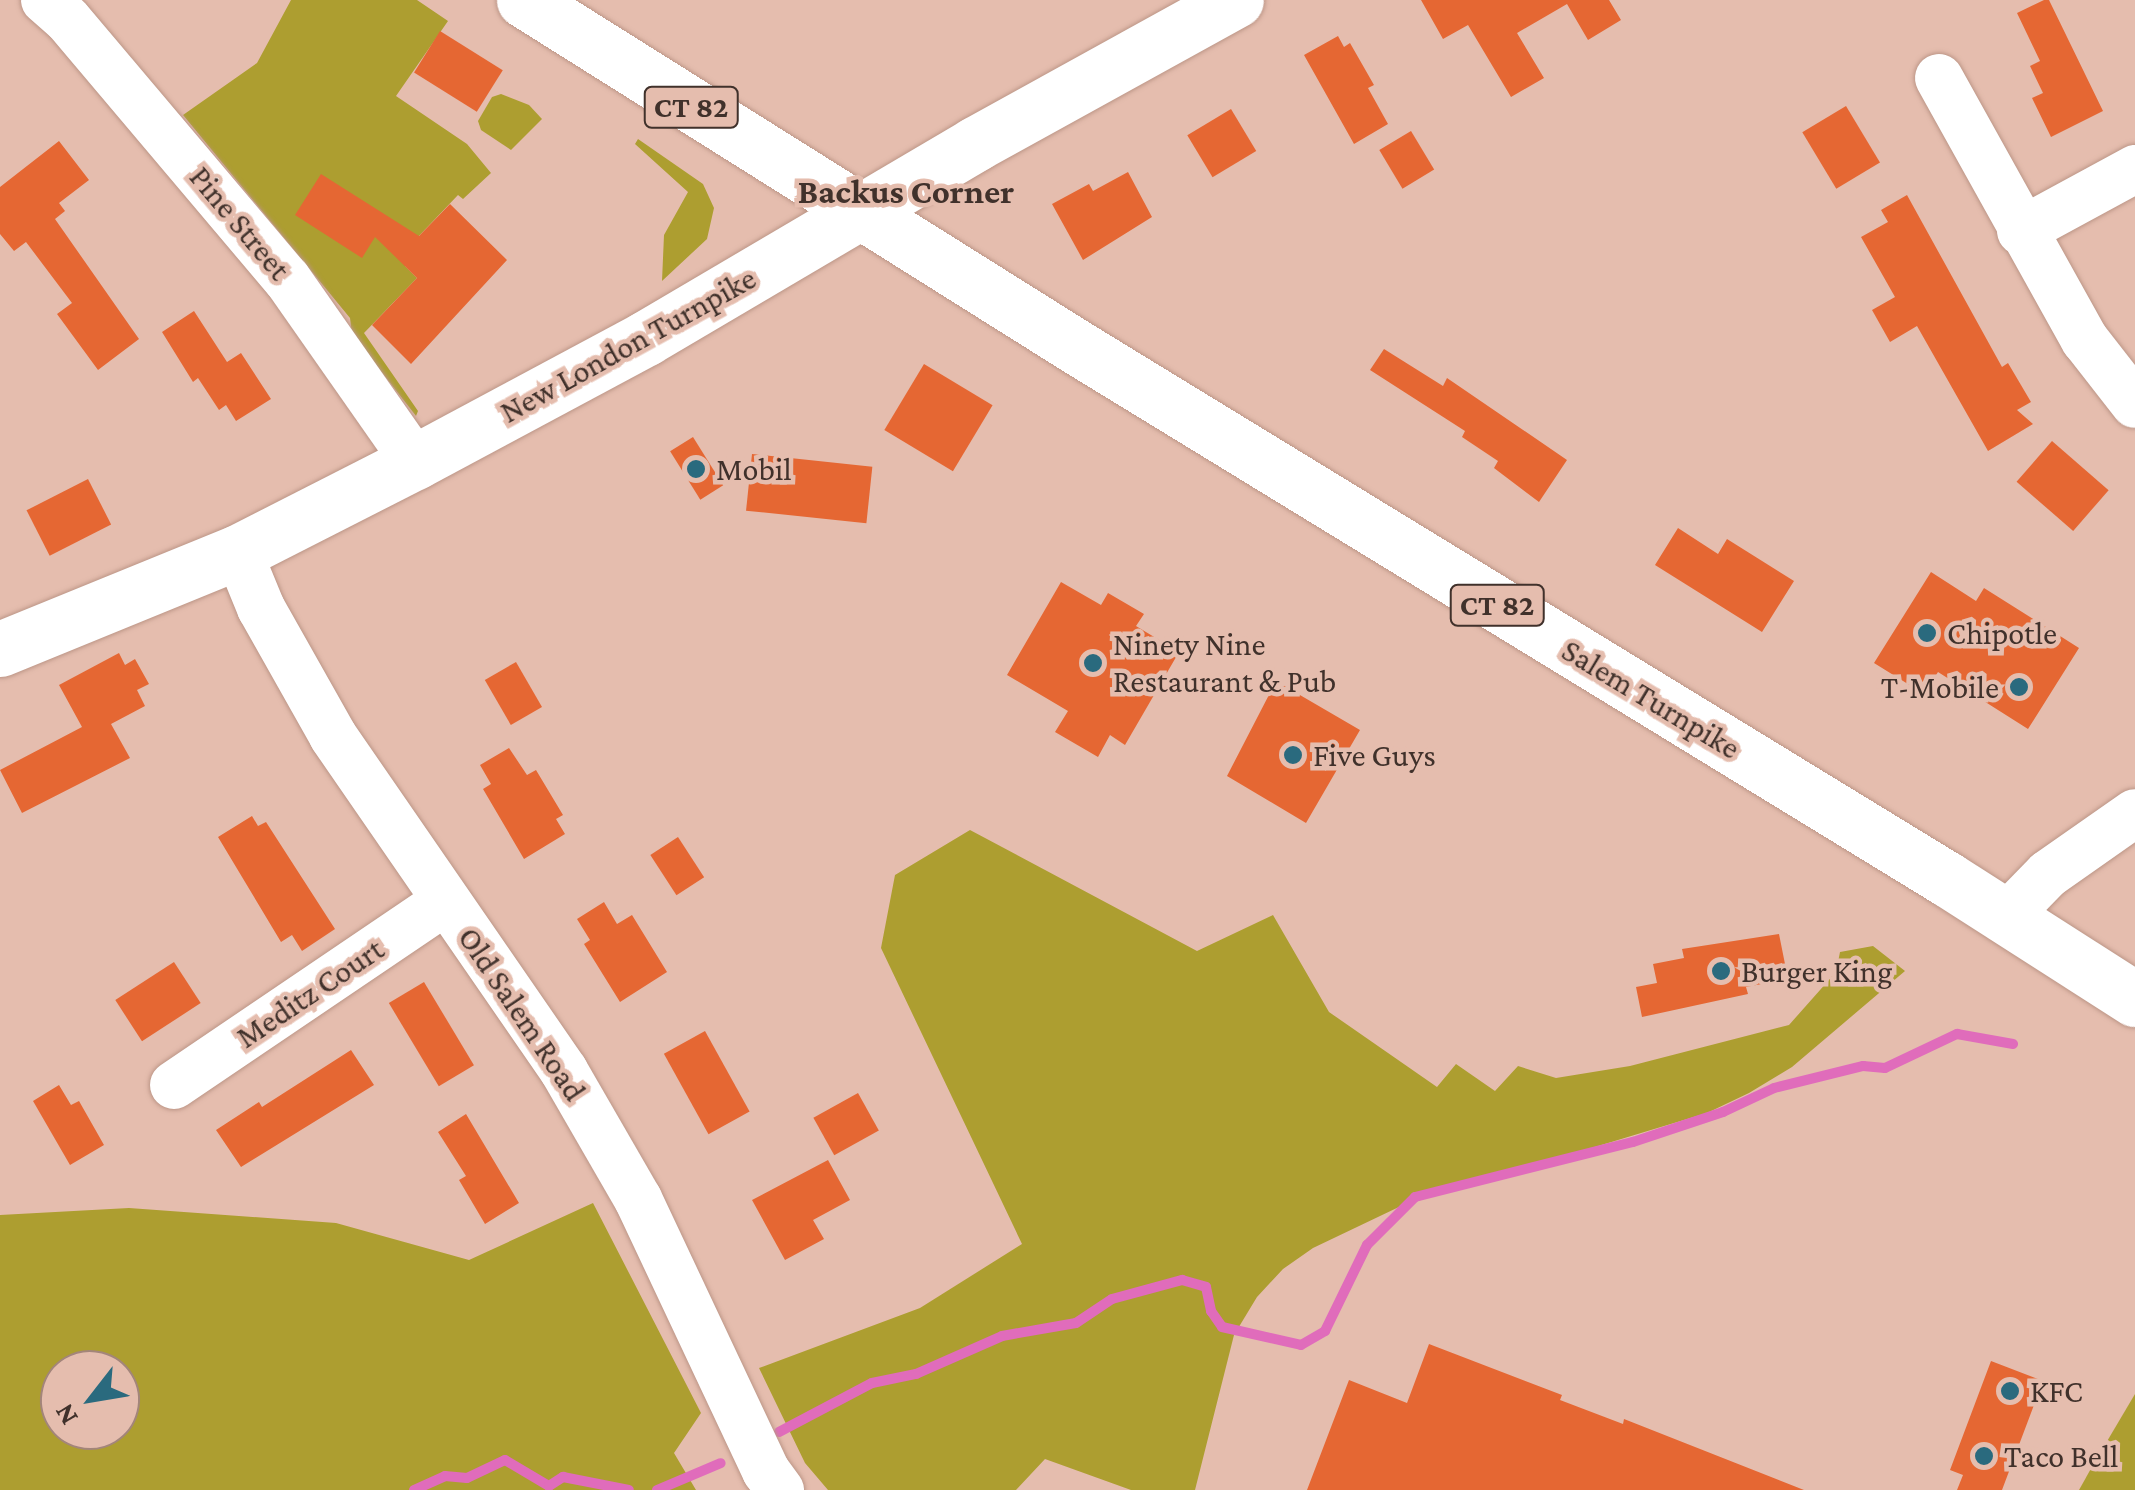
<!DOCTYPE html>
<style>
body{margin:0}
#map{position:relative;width:2135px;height:1490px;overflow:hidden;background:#e5bdae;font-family:"Crimson Pro",serif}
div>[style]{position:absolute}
.green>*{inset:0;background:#ad9e30}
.stream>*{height:10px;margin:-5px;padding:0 5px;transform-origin:5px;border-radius:5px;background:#e06cbb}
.building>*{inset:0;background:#e56733;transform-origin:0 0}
.roads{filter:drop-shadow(0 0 2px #bc9687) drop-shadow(0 0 2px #bc9687)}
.minor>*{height:48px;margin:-24px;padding:0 24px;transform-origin:24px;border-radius:24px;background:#fff}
.major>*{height:55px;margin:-27.5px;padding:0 27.5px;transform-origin:27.5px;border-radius:27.5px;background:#fff}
.dots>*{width:28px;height:28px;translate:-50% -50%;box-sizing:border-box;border:5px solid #e5bdae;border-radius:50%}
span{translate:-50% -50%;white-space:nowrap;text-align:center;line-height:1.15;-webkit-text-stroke:9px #e5bdae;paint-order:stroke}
.shield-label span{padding:2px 8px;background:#e5bdae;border:2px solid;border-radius:8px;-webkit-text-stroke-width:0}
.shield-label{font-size:30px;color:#40312b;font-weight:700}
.street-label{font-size:32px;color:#40312b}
.poi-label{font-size:32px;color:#40312b}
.left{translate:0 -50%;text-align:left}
.right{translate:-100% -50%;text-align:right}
.neighbourhood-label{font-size:35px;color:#40312b;font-weight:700}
.north{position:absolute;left:40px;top:1350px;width:100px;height:100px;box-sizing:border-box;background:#e5bdae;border:2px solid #a3857a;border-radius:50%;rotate:239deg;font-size:28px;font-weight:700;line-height:40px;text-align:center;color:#40312b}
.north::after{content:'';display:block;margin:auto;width:35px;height:45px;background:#2a6a7e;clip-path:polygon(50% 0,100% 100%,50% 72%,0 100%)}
</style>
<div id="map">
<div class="green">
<div style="clip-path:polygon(291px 0,417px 0,448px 21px,396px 96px,467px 144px,491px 173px,463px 199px,458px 195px,415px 240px,405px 266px,417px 278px,364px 333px,418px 411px,416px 416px,352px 334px,350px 318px,183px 115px,257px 63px)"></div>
<div style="clip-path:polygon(501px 94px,529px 105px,542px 119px,511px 150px,481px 130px,478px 121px,492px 97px)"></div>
<div style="clip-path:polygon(638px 139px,703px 184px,714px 208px,707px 239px,662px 281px,664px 235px,688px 192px,635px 144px)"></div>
<div style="clip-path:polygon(970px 830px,1197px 951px,1273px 915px,1329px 1012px,1437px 1087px,1456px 1064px,1495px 1091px,1518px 1066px,1556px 1078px,1630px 1066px,1789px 1025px,1836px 972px,1840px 952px,1873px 946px,1905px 971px,1792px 1067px,1749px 1093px,1707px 1113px,1401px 1206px,1313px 1248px,1283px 1269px,1257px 1297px,1234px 1335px,1195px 1490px,1131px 1490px,1045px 1459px,1016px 1490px,828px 1490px,805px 1463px,759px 1368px,920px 1308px,1022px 1244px,881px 948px,895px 875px)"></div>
<div style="clip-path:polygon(evenodd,593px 1203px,701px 1413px,674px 1453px,696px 1490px,0 1490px,0 1215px,129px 1208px,336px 1223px,469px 1260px,593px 1203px,60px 1370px,120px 1370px,120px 1430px,60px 1430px,60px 1370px)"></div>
<div style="clip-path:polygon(2135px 1394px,2135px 1490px,2079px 1490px,2093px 1465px)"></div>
</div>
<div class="stream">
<div style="left:779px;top:1432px;width:105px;rotate:-27.8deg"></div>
<div style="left:872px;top:1383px;width:45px;rotate:-11.6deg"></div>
<div style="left:916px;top:1374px;width:94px;rotate:-23.8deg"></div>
<div style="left:1002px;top:1336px;width:75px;rotate:-10deg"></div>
<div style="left:1076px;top:1323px;width:43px;rotate:-33.7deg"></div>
<div style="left:1112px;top:1299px;width:73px;rotate:-15.2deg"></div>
<div style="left:1182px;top:1280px;width:25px;rotate:16deg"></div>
<div style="left:1206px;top:1287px;width:25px;rotate:78deg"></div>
<div style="left:1211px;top:1311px;width:19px;rotate:55deg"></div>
<div style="left:1222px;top:1327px;width:81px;rotate:12.8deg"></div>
<div style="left:1301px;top:1345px;width:28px;rotate:-30deg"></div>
<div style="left:1325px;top:1331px;width:96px;rotate:-64deg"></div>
<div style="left:1367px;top:1245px;width:68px;rotate:-45deg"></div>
<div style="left:1415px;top:1197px;width:225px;rotate:-14.2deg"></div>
<div style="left:1633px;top:1142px;width:95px;rotate:-18.4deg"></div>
<div style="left:1723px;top:1112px;width:56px;rotate:-25.2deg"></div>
<div style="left:1774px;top:1088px;width:92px;rotate:-13.9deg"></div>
<div style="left:1863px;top:1066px;width:22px;rotate:5deg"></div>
<div style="left:1885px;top:1068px;width:80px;rotate:-25.3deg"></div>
<div style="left:1957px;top:1034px;width:57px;rotate:10.1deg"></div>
<div style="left:414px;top:1490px;width:34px;rotate:-24deg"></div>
<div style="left:445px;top:1476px;width:22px;rotate:5deg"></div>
<div style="left:467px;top:1478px;width:42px;rotate:-25.3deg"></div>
<div style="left:505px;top:1460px;width:51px;rotate:30.6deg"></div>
<div style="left:549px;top:1486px;width:17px;rotate:-33deg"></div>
<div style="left:563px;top:1477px;width:67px;rotate:11.1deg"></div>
<div style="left:657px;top:1490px;width:69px;rotate:-22.9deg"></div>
</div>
<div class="building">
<div style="clip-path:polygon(1421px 0,1609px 0,1621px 20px,1588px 40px,1567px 4px,1517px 33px,1544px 78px,1511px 97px,1468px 25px,1443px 39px)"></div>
<div style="clip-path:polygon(2044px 0,2049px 0,2103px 111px,2051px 137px,2032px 98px,2043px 93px,2030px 66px,2040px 61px,2017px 13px)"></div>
<div style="left:440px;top:31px;width:74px;height:49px;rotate:32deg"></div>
<div style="clip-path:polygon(1338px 36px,1344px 47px,1350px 43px,1374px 85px,1368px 88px,1388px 124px,1354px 144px,1304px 55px)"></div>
<div style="left:1846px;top:106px;width:66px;height:51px;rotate:59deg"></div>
<div style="left:1231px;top:109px;width:49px;height:51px;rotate:59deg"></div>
<div style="left:1411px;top:131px;width:45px;height:37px;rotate:59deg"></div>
<div style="clip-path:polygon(59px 141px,89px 180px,59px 203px,65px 211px,55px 219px,139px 339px,98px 370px,57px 314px,72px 303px,26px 242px,14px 251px,0 234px,0 187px)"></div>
<div style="clip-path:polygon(1128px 172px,1152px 217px,1083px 260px,1052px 204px,1089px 184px,1093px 191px)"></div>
<div style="clip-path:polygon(321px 174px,419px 236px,450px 204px,507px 260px,411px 364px,372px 325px,417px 278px,375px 237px,362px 258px,295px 215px)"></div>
<div style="clip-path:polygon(1907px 195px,2002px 367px,2008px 363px,2031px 402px,2017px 410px,2033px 424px,1988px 451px,1917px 326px,1890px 342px,1872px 310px,1895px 297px,1861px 237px,1888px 222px,1881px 210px)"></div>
<div style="clip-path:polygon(194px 311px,227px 362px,241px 353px,271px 399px,236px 421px,226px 405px,219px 410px,198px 378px,193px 382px,162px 332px)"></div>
<div style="clip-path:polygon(1384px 349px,1443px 386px,1447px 378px,1567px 460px,1539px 502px,1494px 468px,1498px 461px,1462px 437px,1465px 431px,1370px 370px)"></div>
<div style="left:924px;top:364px;width:80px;height:77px;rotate:31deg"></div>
<div style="left:693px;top:437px;width:57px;height:27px;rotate:58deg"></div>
<div style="left:2052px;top:441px;width:75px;height:54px;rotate:41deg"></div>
<div style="left:752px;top:454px;width:121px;height:57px;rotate:6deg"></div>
<div style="left:88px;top:479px;width:51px;height:69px;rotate:63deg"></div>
<div style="clip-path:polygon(1678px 528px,1718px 554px,1727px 539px,1794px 581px,1762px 632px,1655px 565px)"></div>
<div style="clip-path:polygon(1931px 572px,1976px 601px,1984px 588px,2079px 648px,2028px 729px,1938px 672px,1924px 694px,1874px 663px)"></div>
<div style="clip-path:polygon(1061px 582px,1101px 605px,1108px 593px,1144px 614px,1136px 626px,1179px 652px,1125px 745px,1110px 735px,1098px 757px,1055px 732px,1068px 711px,1007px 675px)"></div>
<div style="clip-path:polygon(119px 653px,125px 665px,135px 659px,149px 684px,137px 690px,145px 706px,111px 724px,130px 758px,22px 813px,0 770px,82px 727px,59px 685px)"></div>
<div style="left:516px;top:662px;width:52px;height:36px;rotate:60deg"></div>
<div style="clip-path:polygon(1281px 684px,1360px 730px,1306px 823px,1227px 776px,1272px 689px,1276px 691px)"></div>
<div style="clip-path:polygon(509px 748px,527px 775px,536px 770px,563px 815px,556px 819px,565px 834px,524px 859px,483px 789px,491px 784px,480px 765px)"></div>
<div style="clip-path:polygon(252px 816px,258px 826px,266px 822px,335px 929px,302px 951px,292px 935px,281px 942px,218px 837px)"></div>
<div style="left:678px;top:837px;width:48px;height:33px;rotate:57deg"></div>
<div style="clip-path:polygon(604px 902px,617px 924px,632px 915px,667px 972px,620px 1002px,584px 944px,590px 940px,577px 919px)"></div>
<div style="clip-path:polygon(1779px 934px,1788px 979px,1746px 987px,1748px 994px,1642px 1017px,1636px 987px,1657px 983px,1653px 964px,1684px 958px,1682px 949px)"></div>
<div style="left:174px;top:962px;width:49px;height:70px;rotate:57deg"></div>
<div style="left:424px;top:982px;width:97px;height:41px;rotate:59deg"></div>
<div style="left:705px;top:1031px;width:92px;height:47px;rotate:61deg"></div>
<div style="clip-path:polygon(351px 1050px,374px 1085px,241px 1167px,216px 1130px,259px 1102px,262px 1107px)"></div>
<div style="clip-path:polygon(59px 1085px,71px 1105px,79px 1101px,104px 1145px,70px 1165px,33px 1101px)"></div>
<div style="left:858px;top:1093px;width:43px;height:51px;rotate:61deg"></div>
<div style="clip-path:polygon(466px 1114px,519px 1203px,485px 1224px,459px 1180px,466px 1176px,438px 1132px)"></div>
<div style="clip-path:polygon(828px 1160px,850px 1200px,813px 1220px,824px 1239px,785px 1260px,752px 1200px)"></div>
<div style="clip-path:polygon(1429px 1344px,1562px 1395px,1560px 1400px,1623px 1424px,1624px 1419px,1804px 1490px,1307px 1490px,1349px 1380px,1407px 1403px)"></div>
<div style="clip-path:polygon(1991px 1361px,2043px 1381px,2002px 1490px,1957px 1490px,1963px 1475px,1950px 1470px)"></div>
</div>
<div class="roads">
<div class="minor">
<div style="left:45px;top:0;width:29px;rotate:41deg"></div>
<div style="left:67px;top:19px;width:341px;rotate:49.8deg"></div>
<div style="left:287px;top:279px;width:223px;rotate:55deg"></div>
<div style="left:1939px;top:78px;width:300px;rotate:60.9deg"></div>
<div style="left:2085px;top:340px;width:81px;rotate:52deg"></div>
<div style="left:2021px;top:231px;width:130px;rotate:-28.5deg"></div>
<div style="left:238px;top:552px;width:61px;rotate:67.7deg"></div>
<div style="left:261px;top:608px;width:147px;rotate:60.6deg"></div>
<div style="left:333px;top:736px;width:407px;rotate:55.4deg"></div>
<div style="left:564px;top:1071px;width:148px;rotate:60deg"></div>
<div style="left:638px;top:1199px;width:301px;rotate:64.8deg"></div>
<div style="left:766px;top:1471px;width:24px;rotate:54deg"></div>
<div style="left:2006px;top:917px;width:60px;rotate:-45.7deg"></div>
<div style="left:2048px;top:874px;width:106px;rotate:-35deg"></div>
<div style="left:174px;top:1085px;width:328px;rotate:-34.1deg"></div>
</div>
<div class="major">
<div style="left:524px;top:0;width:656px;rotate:32.12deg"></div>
<div style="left:1080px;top:349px;width:1016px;rotate:31.44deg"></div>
<div style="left:1947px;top:879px;width:223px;rotate:32.6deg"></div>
<div style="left:0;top:649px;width:257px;rotate:-22.2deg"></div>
<div style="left:238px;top:552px;width:199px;rotate:-27deg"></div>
<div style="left:415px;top:462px;width:262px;rotate:-28.2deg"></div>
<div style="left:646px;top:338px;width:382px;rotate:-30.5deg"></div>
<div style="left:975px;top:144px;width:298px;rotate:-28.9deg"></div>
</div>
</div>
<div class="dots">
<div style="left:696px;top:469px;background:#2a6a7e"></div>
<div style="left:1927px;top:633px;background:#2a6a7e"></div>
<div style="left:1093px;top:663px;background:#2a6a7e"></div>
<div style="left:2019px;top:687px;background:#2a6a7e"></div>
<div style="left:1293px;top:755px;background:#2a6a7e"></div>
<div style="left:1721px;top:971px;background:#2a6a7e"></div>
<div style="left:2010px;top:1391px;background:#2a6a7e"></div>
<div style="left:1984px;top:1456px;background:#2a6a7e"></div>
</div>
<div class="shield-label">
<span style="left:691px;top:107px">CT 82</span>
<span style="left:1497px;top:605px">CT 82</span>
</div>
<div class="street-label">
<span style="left:240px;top:223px;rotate:50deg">Pine Street</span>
<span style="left:628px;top:345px;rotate:-29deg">New London Turnpike</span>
<span style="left:1651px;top:699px;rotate:31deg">Salem Turnpike</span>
<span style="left:310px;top:993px;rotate:-34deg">Meditz Court</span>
<span style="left:522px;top:1014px;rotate:56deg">Old Salem Road</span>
</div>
<div class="poi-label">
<span class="left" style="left:716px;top:469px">Mobil</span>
<span class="left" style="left:1947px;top:633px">Chipotle</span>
<span class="left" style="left:1113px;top:663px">Ninety Nine<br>Restaurant &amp; Pub</span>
<span class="right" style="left:1999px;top:687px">T-Mobile</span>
<span class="left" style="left:1313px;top:755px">Five Guys</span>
<span class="left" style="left:1741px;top:971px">Burger King</span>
<span class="left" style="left:2030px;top:1391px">KFC</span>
<span class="left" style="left:2004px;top:1456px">Taco Bell</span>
</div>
<div class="neighbourhood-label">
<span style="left:906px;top:192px">Backus Corner</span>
</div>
<div class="north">N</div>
</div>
